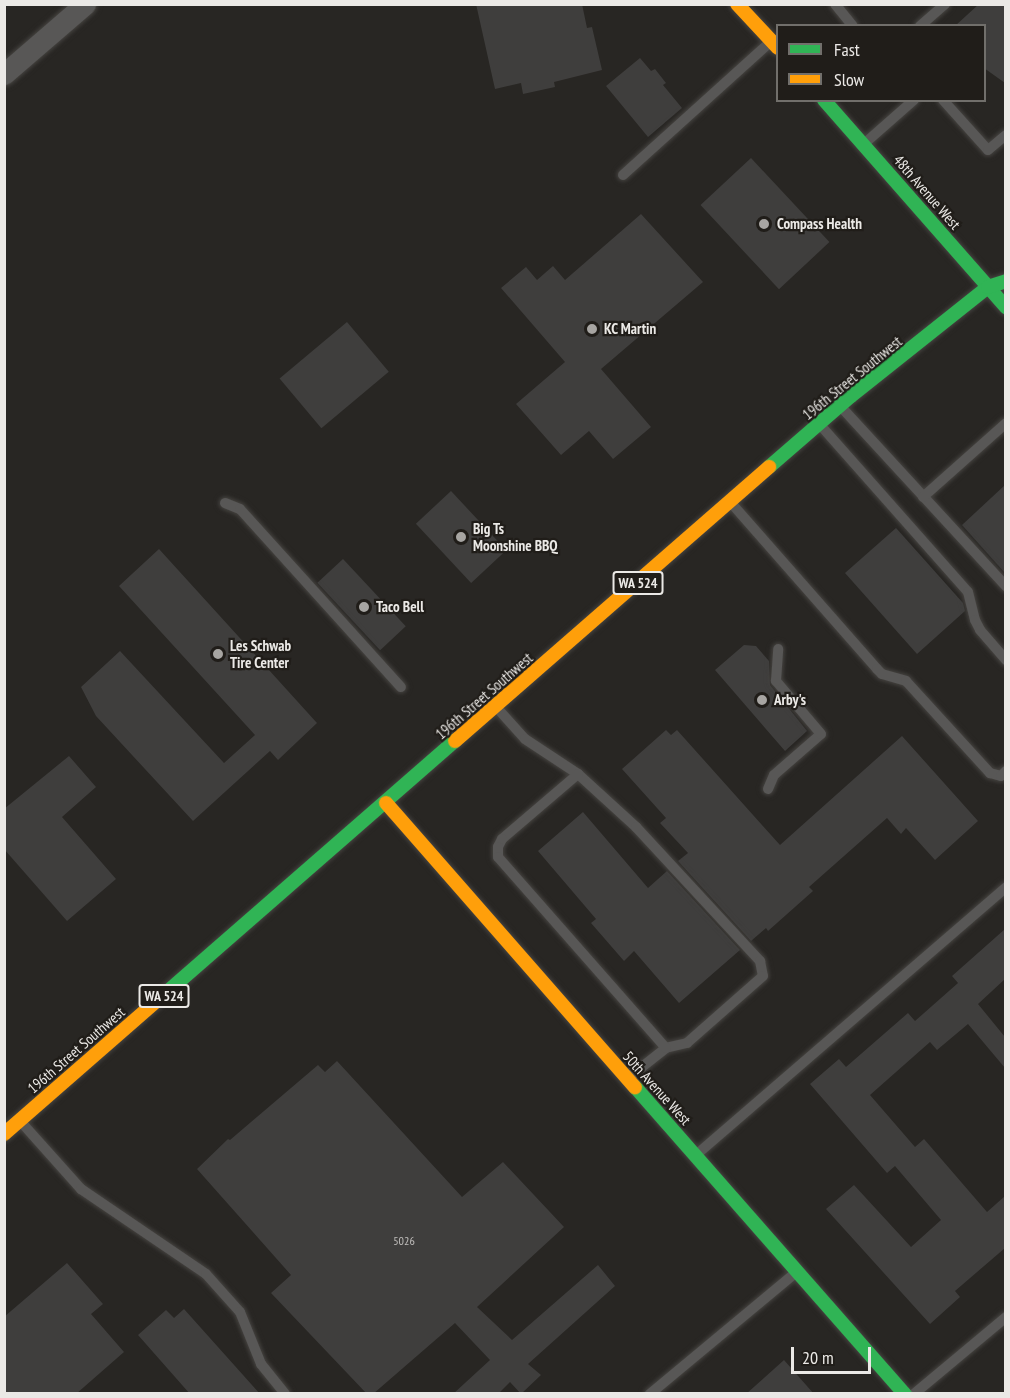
<!DOCTYPE html>
<style>
body{margin:0}
#map{position:relative;width:1010px;height:1398px;overflow:hidden;background:#282623;font-family:"PT Sans Narrow",sans-serif}
div>[style]{position:absolute}
.building>*{inset:0;background:#3f3e3d;transform-origin:0 0}
.roads{filter:drop-shadow(0 0 2px #454340) drop-shadow(0 0 2px #454340)}
.lane>*{height:10px;margin:-5px;padding:0 5px;transform-origin:5px;border-radius:5px;background:#585756}
.street>*{height:21px;margin:-10.5px;padding:0 10.5px;transform-origin:10.5px;border-radius:10.5px;background:#585756}
.fast>*{height:14px;margin:-7px;padding:0 7px;transform-origin:7px;border-radius:7px;background:#30b455}
.slow>*{height:14px;margin:-7px;padding:0 7px;transform-origin:7px;border-radius:7px;background:#ff9f0a}
.dots>*{width:16px;height:16px;translate:-50% -50%;box-sizing:border-box;border:3px solid #201d19;border-radius:50%}
span{translate:-50% -50%;white-space:nowrap;text-align:center;line-height:1.15;-webkit-text-stroke:4.5px #201d19;paint-order:stroke}
.number-label{font-size:12px;color:#c0bebc}
.number-label span{-webkit-text-stroke-width:0}
.shield-label span{padding:2px 4px;background:#201d19;border:2px solid;border-radius:4px;-webkit-text-stroke-width:0}
.shield-label{font-size:14px;color:#ebe9e6;font-weight:700}
.street-label{font-size:15px;color:#ebe9e6}
.poi-label{font-size:15px;color:#ebe9e6;font-weight:700}
.left{translate:0 -50%;text-align:left}
.frame{position:absolute;inset:0;border:6px solid #ebe9e6;pointer-events:none}
.legend{position:absolute;left:776px;top:24px;width:210px;height:78px;box-sizing:border-box;background:#201d19;border:2px solid #716f6b;margin:0;padding:8px 10px;list-style:none;font-size:18px;color:#ebe9e6}
.legend li{display:flex;align-items:center;gap:12px;height:30px}
.legend b{width:30px;border:2px solid #716f6b}
.scale{position:absolute;left:791px;top:1347px;width:80px;height:27px;box-sizing:border-box;border:3px solid #ebe9e6;border-top:0;padding-left:8px;font-size:18px;line-height:21px;white-space:nowrap;color:#ebe9e6;-webkit-text-stroke:4px #201d19;paint-order:stroke}
</style>
<div id="map">
<div class="building">
<div style="clip-path:polygon(476px 4px,582px 4px,587px 28px,592px 27px,602px 70px,554px 82px,555px 87px,523px 94px,521px 83px,495px 89px)"></div>
<div style="clip-path:polygon(979px 4px,1005px 4px,1005px 83px,984px 68px,984px 26px,955px 26px)"></div>
<div style="clip-path:polygon(640px 58px,651px 71px,655px 69px,666px 83px,663px 85px,682px 108px,648px 137px,606px 86px)"></div>
<div style="left:751px;top:158px;width:115px;height:69px;rotate:47deg"></div>
<div style="clip-path:polygon(641px 214px,703px 282px,601px 369px,651px 427px,613px 459px,589px 431px,561px 455px,516px 404px,565px 362px,501px 288px,526px 267px,537px 280px,553px 266px,565px 280px)"></div>
<div style="left:347px;top:322px;width:65px;height:88px;rotate:50deg"></div>
<div style="clip-path:polygon(1005px 485px,1005px 573px,962px 525px)"></div>
<div style="left:451px;top:491px;width:81px;height:48px;rotate:47deg"></div>
<div style="clip-path:polygon(896px 528px,963px 603px,965px 611px,917px 654px,845px 573px)"></div>
<div style="clip-path:polygon(159px 549px,317px 723px,278px 760px,270px 751px,193px 821px,96px 716px,81px 687px,120px 651px,224px 763px,255px 735px,119px 586px)"></div>
<div style="left:343px;top:559px;width:92px;height:35px;rotate:47deg"></div>
<div style="clip-path:polygon(744px 645px,756px 646px,769px 661px,770px 685px,807px 731px,785px 751px,715px 670px)"></div>
<div style="clip-path:polygon(666px 730px,671px 735px,677px 730px,780px 845px,902px 736px,978px 821px,935px 860px,906px 828px,901px 834px,887px 818px,809px 887px,813px 891px,768px 931px,766px 928px,751px 941px,678px 861px,688px 853px,660px 823px,666px 818px,622px 769px)"></div>
<div style="clip-path:polygon(69px 756px,96px 787px,62px 817px,116px 879px,67px 921px,4px 849px,4px 809px)"></div>
<div style="clip-path:polygon(583px 812px,648px 888px,667px 871px,740px 950px,679px 1003px,634px 951px,624px 961px,591px 923px,596px 919px,538px 851px)"></div>
<div style="clip-path:polygon(1005px 929px,1005px 979px,978px 1004px,1005px 1037px,1005px 1068px,968px 1024px,937px 1050px,930px 1042px,870px 1095px,915px 1147px,924px 1139px,987px 1212px,1005px 1196px,1005px 1248px,955px 1291px,960px 1297px,930px 1324px,826px 1209px,854px 1185px,911px 1247px,941px 1220px,895px 1166px,887px 1173px,810px 1084px,839px 1059px,846px 1067px,908px 1013px,915px 1021px,958px 983px,952px 976px)"></div>
<div style="clip-path:polygon(337px 1061px,462px 1197px,503px 1162px,564px 1227px,477px 1307px,512px 1340px,598px 1265px,615px 1286px,528px 1364px,541px 1375px,521px 1394px,510px 1382px,498px 1394px,453px 1394px,490px 1360px,455px 1323px,373px 1394px,367px 1394px,271px 1293px,291px 1275px,197px 1169px,228px 1139px,230px 1140px,318px 1065px,325px 1072px)"></div>
<div style="clip-path:polygon(67px 1263px,103px 1304px,91px 1314px,124px 1352px,76px 1394px,4px 1394px,4px 1317px)"></div>
<div style="clip-path:polygon(184px 1309px,260px 1394px,190px 1394px,138px 1335px,166px 1310px,174px 1318px)"></div>
<div style="clip-path:polygon(784px 1360px,814px 1394px,746px 1394px)"></div>
</div>
<div class="roads">
<div class="lane">
<div style="left:835px;top:4px;width:28px;rotate:51deg"></div>
<div style="left:920px;top:26px;width:33px;rotate:-41deg"></div>
<div style="left:943px;top:100px;width:67px;rotate:48deg"></div>
<div style="left:988px;top:150px;width:23px;rotate:-40deg"></div>
<div style="left:865px;top:143px;width:65px;rotate:-41.3deg"></div>
<div style="left:623px;top:175px;width:197px;rotate:-42.1deg"></div>
<div style="left:843px;top:409px;width:241px;rotate:47.4deg"></div>
<div style="left:822px;top:427px;width:220px;rotate:48.5deg"></div>
<div style="left:968px;top:592px;width:29px;rotate:76deg"></div>
<div style="left:975px;top:620px;width:11px;rotate:63deg"></div>
<div style="left:980px;top:630px;width:40px;rotate:49deg"></div>
<div style="left:923px;top:497px;width:111px;rotate:-41.7deg"></div>
<div style="left:225px;top:503px;width:16px;rotate:22deg"></div>
<div style="left:240px;top:509px;width:240px;rotate:47.9deg"></div>
<div style="left:733px;top:505px;width:218px;rotate:48.7deg"></div>
<div style="left:877px;top:669px;width:7px;rotate:45deg"></div>
<div style="left:882px;top:674px;width:25px;rotate:16deg"></div>
<div style="left:906px;top:681px;width:125px;rotate:47.6deg"></div>
<div style="left:990px;top:773px;width:11px;rotate:15deg"></div>
<div style="left:1001px;top:776px;width:7px;rotate:-45deg"></div>
<div style="left:498px;top:709px;width:40px;rotate:48deg"></div>
<div style="left:525px;top:739px;width:64px;rotate:33.4deg"></div>
<div style="left:578px;top:774px;width:79px;rotate:42.4deg"></div>
<div style="left:636px;top:827px;width:183px;rotate:47.2deg"></div>
<div style="left:760px;top:961px;width:15px;rotate:79deg"></div>
<div style="left:763px;top:976px;width:101px;rotate:138.6deg"></div>
<div style="left:687px;top:1043px;width:22px;rotate:167deg"></div>
<div style="left:666px;top:1048px;width:48px;rotate:141.7deg"></div>
<div style="left:578px;top:774px;width:100px;rotate:139.5deg"></div>
<div style="left:502px;top:839px;width:9px;rotate:117deg"></div>
<div style="left:498px;top:847px;width:10px;rotate:90deg"></div>
<div style="left:498px;top:857px;width:254px;rotate:48.7deg"></div>
<div style="left:768px;top:789px;width:15px;rotate:-67deg"></div>
<div style="left:774px;top:775px;width:62px;rotate:-41.1deg"></div>
<div style="left:821px;top:734px;width:70px;rotate:-130.3deg"></div>
<div style="left:776px;top:681px;width:32px;rotate:-86deg"></div>
<div style="left:22px;top:1123px;width:89px;rotate:48.2deg"></div>
<div style="left:81px;top:1189px;width:151px;rotate:34.2deg"></div>
<div style="left:206px;top:1274px;width:51px;rotate:48.2deg"></div>
<div style="left:240px;top:1312px;width:56px;rotate:68deg"></div>
<div style="left:261px;top:1364px;width:38px;rotate:51deg"></div>
<div style="left:696px;top:1155px;width:410px;rotate:-40.8deg"></div>
<div style="left:650px;top:1394px;width:189px;rotate:-39.8deg"></div>
<div style="left:914px;top:1394px;width:120px;rotate:-39.9deg"></div>
</div>
<div class="street">
<div style="left:4px;top:74px;width:107px;rotate:-40.8deg"></div>
</div>
<div class="fast">
<div style="left:824px;top:100px;width:276px;rotate:48.7deg"></div>
<div style="left:769px;top:467px;width:108px;rotate:-40.9deg"></div>
<div style="left:851px;top:396px;width:175px;rotate:-38.5deg"></div>
<div style="left:988px;top:287px;width:19px;rotate:-18deg"></div>
<div style="left:159px;top:999px;width:393px;rotate:-41.1deg"></div>
<div style="left:635px;top:1087px;width:409px;rotate:48.7deg"></div>
</div>
<div class="slow">
<div style="left:737px;top:4px;width:60px;rotate:47deg"></div>
<div style="left:455px;top:741px;width:417px;rotate:-41.1deg"></div>
<div style="left:386px;top:803px;width:378px;rotate:48.8deg"></div>
<div style="left:4px;top:1134px;width:206px;rotate:-41.1deg"></div>
</div>
</div>
<div class="dots">
<div style="left:764px;top:224px;background:#a7a5a2"></div>
<div style="left:592px;top:329px;background:#a7a5a2"></div>
<div style="left:461px;top:537px;background:#a7a5a2"></div>
<div style="left:364px;top:607px;background:#a7a5a2"></div>
<div style="left:218px;top:654px;background:#a7a5a2"></div>
<div style="left:762px;top:700px;background:#a7a5a2"></div>
</div>
<div class="number-label">
<span style="left:404px;top:1241px">5026</span>
</div>
<div class="shield-label">
<span style="left:638px;top:583px">WA 524</span>
<span style="left:164px;top:996px">WA 524</span>
</div>
<div class="street-label">
<span style="left:927px;top:192px;rotate:49deg">48th Avenue West</span>
<span style="left:852px;top:378px;rotate:-39deg">196th Street Southwest</span>
<span style="left:484px;top:696px;rotate:-41deg">196th Street Southwest</span>
<span style="left:76px;top:1050px;rotate:-41deg">196th Street Southwest</span>
<span style="left:657px;top:1088px;rotate:48deg">50th Avenue West</span>
</div>
<div class="poi-label">
<span class="left" style="left:777px;top:224px">Compass Health</span>
<span class="left" style="left:604px;top:329px">KC Martin</span>
<span class="left" style="left:473px;top:537px">Big Ts<br>Moonshine BBQ</span>
<span class="left" style="left:376px;top:607px">Taco Bell</span>
<span class="left" style="left:230px;top:654px">Les Schwab<br>Tire Center</span>
<span class="left" style="left:774px;top:700px">Arby's</span>
</div>
<div class="frame"></div>
<ul class="legend">
<li><b style="height:8px;background:#30b455"></b>Fast</li>
<li><b style="height:8px;background:#ff9f0a"></b>Slow</li>
</ul>
<div class="scale">20 m</div>
</div>
